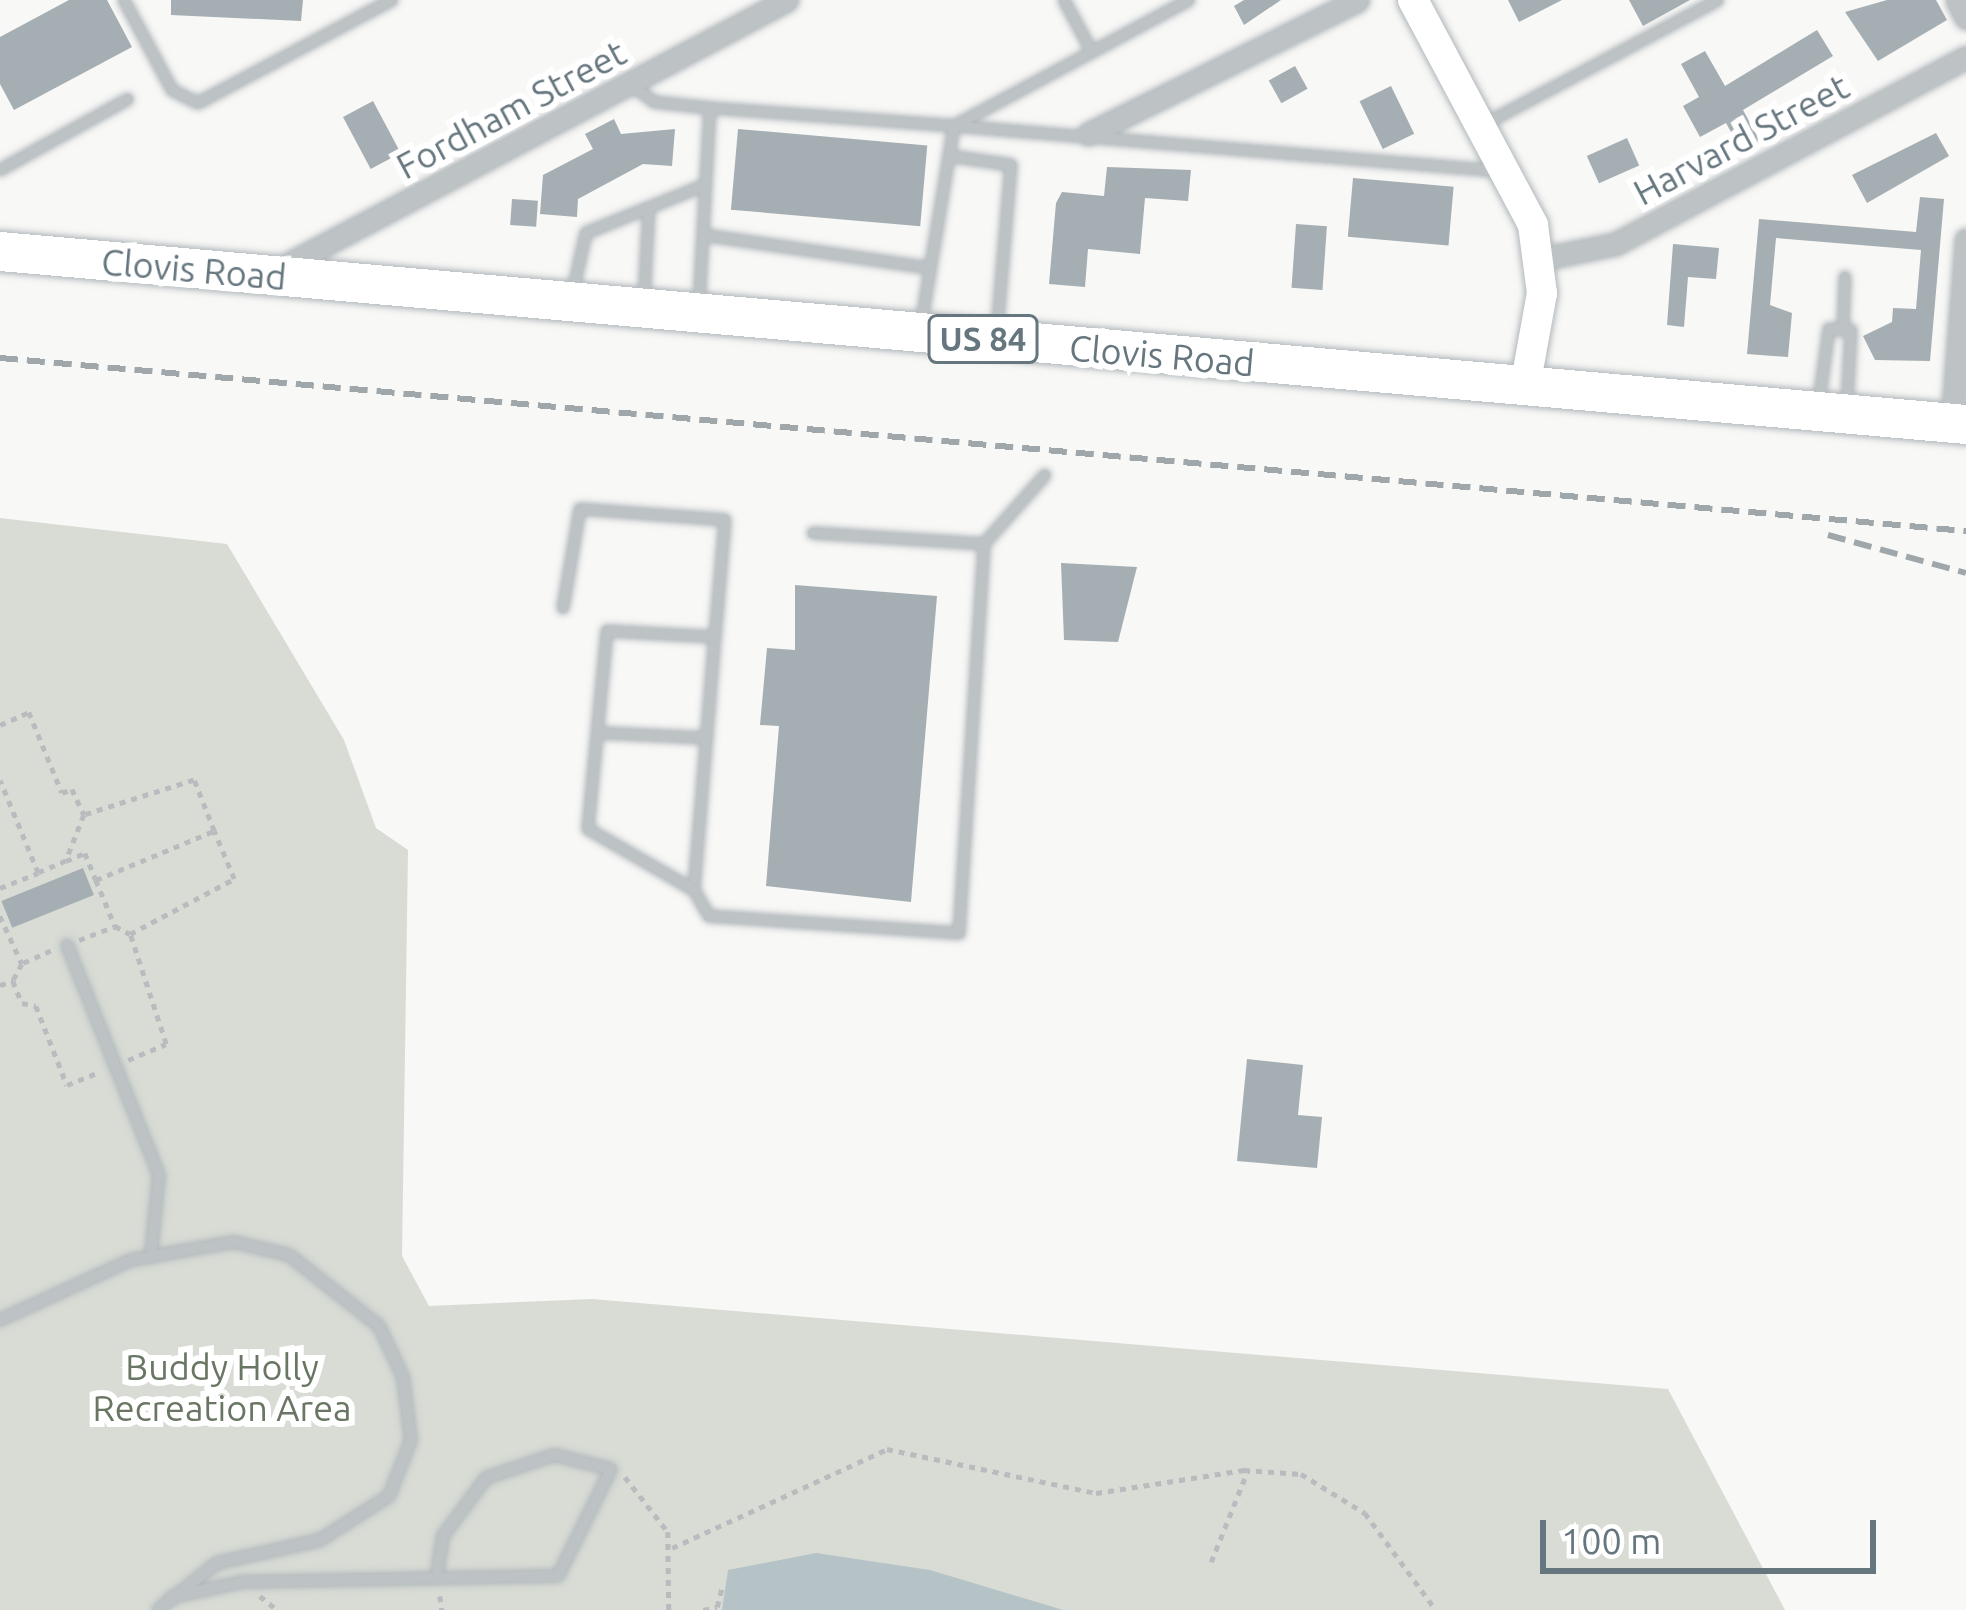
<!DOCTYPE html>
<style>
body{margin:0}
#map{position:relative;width:1966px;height:1610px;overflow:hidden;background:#f8f8f6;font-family:Ubuntu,sans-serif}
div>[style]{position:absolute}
.green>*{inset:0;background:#d8dcd5}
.water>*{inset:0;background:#b6c3c6}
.building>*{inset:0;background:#a5aeb2;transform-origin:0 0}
.path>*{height:4.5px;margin-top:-2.25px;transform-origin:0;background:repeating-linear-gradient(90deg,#b8bcbe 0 6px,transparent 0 12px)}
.roads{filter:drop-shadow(0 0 3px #b2b8bc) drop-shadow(0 0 3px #b2b8bc)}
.lane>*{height:10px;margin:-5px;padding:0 5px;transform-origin:5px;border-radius:5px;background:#bdc2c5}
.street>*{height:21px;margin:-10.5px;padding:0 10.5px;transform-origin:10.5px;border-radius:10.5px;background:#bdc2c5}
.secondary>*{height:30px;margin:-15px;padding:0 15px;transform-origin:15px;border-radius:15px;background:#fff}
.highway>*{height:39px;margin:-19.5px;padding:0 19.5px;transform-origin:19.5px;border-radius:19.5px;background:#fff}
.rail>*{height:6px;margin-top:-3px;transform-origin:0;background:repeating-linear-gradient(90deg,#a0a7ab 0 18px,transparent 0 27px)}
span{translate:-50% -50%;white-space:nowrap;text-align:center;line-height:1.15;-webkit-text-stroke:12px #fff;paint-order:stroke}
.shield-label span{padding:3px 9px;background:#fff;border:3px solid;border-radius:9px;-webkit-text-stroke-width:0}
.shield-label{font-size:33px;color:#66767e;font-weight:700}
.street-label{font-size:36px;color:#66767e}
.park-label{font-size:36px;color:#697664}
.scale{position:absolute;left:1540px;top:1520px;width:336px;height:54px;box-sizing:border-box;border:6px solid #66767e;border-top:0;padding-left:15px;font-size:36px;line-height:42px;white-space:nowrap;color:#66767e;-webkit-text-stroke:9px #fff;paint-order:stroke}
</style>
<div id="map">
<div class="green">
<div style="clip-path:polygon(0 518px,227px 544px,344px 740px,376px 828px,408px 850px,402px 1256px,429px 1306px,592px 1299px,1668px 1389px,1785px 1610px,0 1610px)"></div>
</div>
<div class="water">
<div style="clip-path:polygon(816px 1553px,930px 1570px,1063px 1610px,722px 1610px,728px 1570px)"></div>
</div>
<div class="building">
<div style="clip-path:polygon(69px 0,107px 0,132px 47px,14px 110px,0 84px,0 37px)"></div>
<div style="clip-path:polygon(171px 0,303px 0,301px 21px,171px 15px)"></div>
<div style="clip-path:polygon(1244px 0,1281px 0,1244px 25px,1234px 6px)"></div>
<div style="clip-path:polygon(1508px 0,1562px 0,1519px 22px)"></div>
<div style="clip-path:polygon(1629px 0,1690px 0,1643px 26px)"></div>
<div style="clip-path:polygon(1887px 0,1936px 0,1947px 20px,1878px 61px,1845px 12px)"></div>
<div style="clip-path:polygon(1817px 30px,1833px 56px,1743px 110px,1762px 145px,1743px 154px,1726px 123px,1700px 137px,1683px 106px,1699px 97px,1681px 64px,1705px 51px,1725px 86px)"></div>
<div style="left:1295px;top:66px;width:26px;height:30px;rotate:61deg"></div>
<div style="left:1391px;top:86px;width:53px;height:35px;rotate:64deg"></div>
<div style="left:373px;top:101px;width:59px;height:34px;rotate:62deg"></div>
<div style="clip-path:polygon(614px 119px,621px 134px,675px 129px,672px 166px,643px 164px,578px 199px,577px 217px,540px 214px,543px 175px,593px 149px,585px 134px)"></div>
<div style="left:738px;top:129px;width:190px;height:81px;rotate:5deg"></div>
<div style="clip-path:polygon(1936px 133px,1949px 156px,1867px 203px,1852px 175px)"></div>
<div style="left:1627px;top:138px;width:30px;height:44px;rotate:66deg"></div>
<div style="clip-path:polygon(1107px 167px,1191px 170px,1188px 201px,1145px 198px,1140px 254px,1088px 249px,1085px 287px,1049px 284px,1056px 203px,1062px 192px,1104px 196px)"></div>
<div style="left:1353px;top:178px;width:101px;height:59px;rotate:5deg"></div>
<div style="clip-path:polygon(1920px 197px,1944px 199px,1930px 361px,1875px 360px,1863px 336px,1892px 322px,1893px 308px,1916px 309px,1921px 250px,1776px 238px,1770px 305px,1792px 313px,1788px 357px,1747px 354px,1759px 219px,1916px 232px)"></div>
<div style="left:512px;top:199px;width:26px;height:26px;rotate:4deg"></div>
<div style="left:1296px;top:224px;width:31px;height:64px;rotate:4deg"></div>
<div style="clip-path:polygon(1673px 244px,1719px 248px,1716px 279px,1688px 277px,1684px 327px,1667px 325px)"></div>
<div style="clip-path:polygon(1061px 563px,1137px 567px,1118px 642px,1064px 640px)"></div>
<div style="clip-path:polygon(795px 585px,937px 596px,911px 902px,766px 886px,779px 726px,760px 725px,767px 648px,795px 650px)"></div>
<div style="left:83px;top:868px;width:29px;height:88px;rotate:68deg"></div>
<div style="clip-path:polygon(1247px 1059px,1303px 1065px,1298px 1115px,1322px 1117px,1317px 1168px,1237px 1161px)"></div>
</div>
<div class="path">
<div style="left:0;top:725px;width:32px;rotate:-24deg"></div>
<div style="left:29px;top:712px;width:87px;rotate:67.8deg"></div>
<div style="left:62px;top:793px;width:11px;rotate:-22deg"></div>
<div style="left:72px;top:789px;width:29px;rotate:65deg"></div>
<div style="left:84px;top:815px;width:49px;rotate:111.4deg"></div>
<div style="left:66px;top:861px;width:30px;rotate:157deg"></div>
<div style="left:38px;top:873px;width:100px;rotate:-112.4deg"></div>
<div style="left:66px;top:861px;width:21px;rotate:-23deg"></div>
<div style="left:85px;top:853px;width:29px;rotate:68deg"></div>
<div style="left:96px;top:880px;width:128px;rotate:-22.6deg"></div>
<div style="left:214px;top:831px;width:55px;rotate:-111.4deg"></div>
<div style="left:194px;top:780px;width:115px;rotate:162.3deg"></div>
<div style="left:96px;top:880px;width:50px;rotate:67.6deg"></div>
<div style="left:115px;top:926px;width:17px;rotate:28deg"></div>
<div style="left:130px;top:934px;width:118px;rotate:-27.9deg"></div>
<div style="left:234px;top:879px;width:52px;rotate:-112.6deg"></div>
<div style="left:0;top:888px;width:41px;rotate:-21.5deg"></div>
<div style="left:0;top:916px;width:53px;rotate:65.4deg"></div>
<div style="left:79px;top:940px;width:39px;rotate:-21deg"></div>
<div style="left:51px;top:951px;width:32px;rotate:156deg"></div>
<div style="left:22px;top:964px;width:19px;rotate:118deg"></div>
<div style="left:13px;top:981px;width:24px;rotate:68deg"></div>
<div style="left:22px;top:1003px;width:14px;rotate:12deg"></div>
<div style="left:36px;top:1006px;width:85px;rotate:68.6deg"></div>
<div style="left:67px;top:1085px;width:35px;rotate:-22deg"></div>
<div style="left:0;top:985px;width:14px;rotate:-17deg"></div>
<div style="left:128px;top:1060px;width:41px;rotate:-22.8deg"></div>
<div style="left:166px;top:1044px;width:116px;rotate:-108.1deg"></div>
<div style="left:625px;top:1477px;width:70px;rotate:52deg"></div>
<div style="left:668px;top:1532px;width:78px;rotate:89.3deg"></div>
<div style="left:672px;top:1548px;width:237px;rotate:-24.7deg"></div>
<div style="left:887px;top:1449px;width:214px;rotate:11.9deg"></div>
<div style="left:1096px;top:1493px;width:150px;rotate:-8.8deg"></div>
<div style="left:1244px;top:1470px;width:57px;rotate:4deg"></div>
<div style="left:1301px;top:1474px;width:75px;rotate:31.4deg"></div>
<div style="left:1365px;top:1513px;width:120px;rotate:53.8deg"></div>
<div style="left:1211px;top:1562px;width:99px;rotate:-68.1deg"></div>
<div style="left:260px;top:1596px;width:22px;rotate:39deg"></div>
<div style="left:440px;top:1596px;width:14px;rotate:82deg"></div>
<div style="left:703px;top:1610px;width:14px;rotate:-12deg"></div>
<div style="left:717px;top:1607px;width:21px;rotate:-76deg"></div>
</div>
<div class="roads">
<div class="lane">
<div style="left:124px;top:0;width:102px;rotate:61.9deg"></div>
<div style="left:172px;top:90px;width:29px;rotate:27deg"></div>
<div style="left:198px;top:103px;width:220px;rotate:-28deg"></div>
<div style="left:1064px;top:0;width:59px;rotate:61.7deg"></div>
<div style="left:1189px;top:0;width:267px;rotate:151.8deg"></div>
<div style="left:954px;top:126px;width:546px;rotate:4.73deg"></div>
<div style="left:631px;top:85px;width:29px;rotate:36deg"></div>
<div style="left:654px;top:102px;width:56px;rotate:6.1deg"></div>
<div style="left:710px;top:108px;width:197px;rotate:93.2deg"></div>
<div style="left:710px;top:108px;width:245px;rotate:4.2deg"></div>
<div style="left:954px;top:126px;width:202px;rotate:99.4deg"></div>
<div style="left:1483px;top:125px;width:266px;rotate:-28deg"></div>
<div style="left:950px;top:156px;width:62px;rotate:8.4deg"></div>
<div style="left:1011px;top:165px;width:167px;rotate:94.8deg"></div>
<div style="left:0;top:170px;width:146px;rotate:-29deg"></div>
<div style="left:703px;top:235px;width:229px;rotate:8.3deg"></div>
<div style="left:573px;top:291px;width:59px;rotate:-77.4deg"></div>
<div style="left:586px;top:233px;width:128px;rotate:-22deg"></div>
<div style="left:644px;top:300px;width:92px;rotate:-86.9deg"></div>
<div style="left:1843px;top:330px;width:53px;rotate:-87.8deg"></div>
<div style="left:1819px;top:402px;width:74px;rotate:-82.2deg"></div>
<div style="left:1829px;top:329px;width:22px;rotate:3deg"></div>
<div style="left:1851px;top:330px;width:77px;rotate:93deg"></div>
<div style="left:813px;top:533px;width:171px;rotate:3.7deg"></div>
<div style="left:984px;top:544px;width:92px;rotate:-48.5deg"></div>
<div style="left:563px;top:608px;width:100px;rotate:-80.3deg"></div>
<div style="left:580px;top:509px;width:145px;rotate:4.3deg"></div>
<div style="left:725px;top:520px;width:117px;rotate:94.9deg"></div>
<div style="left:601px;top:733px;width:106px;rotate:2.7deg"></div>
<div style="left:694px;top:890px;width:254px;rotate:-85.3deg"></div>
<div style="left:715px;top:637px;width:108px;rotate:-176.8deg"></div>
<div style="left:607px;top:631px;width:199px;rotate:95.5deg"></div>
<div style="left:588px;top:829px;width:122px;rotate:29.9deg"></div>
<div style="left:694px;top:890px;width:30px;rotate:60deg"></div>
<div style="left:709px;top:916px;width:251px;rotate:3.9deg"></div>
<div style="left:959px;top:933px;width:390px;rotate:-86.3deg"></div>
<div style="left:67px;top:945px;width:248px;rotate:68.2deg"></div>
<div style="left:159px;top:1175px;width:80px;rotate:95.7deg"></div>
<div style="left:0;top:1320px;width:144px;rotate:-24.6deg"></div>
<div style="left:131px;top:1260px;width:105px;rotate:-9.9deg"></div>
<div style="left:234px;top:1242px;width:57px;rotate:13.3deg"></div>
<div style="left:289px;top:1255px;width:115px;rotate:38.3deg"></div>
<div style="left:379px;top:1326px;width:56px;rotate:64.8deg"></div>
<div style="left:403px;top:1377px;width:64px;rotate:82.8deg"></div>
<div style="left:411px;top:1440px;width:60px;rotate:111.4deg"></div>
<div style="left:389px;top:1496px;width:82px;rotate:147.5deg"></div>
<div style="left:320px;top:1540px;width:106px;rotate:167.4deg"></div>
<div style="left:217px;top:1563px;width:75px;rotate:141.5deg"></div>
<div style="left:171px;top:1597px;width:73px;rotate:-11.9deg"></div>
<div style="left:242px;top:1582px;width:316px;rotate:-1.1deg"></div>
<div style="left:558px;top:1576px;width:119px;rotate:-63.6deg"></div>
<div style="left:611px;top:1469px;width:59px;rotate:-166.2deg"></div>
<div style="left:554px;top:1455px;width:72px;rotate:161.3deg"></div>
<div style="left:486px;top:1478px;width:72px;rotate:126.6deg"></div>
<div style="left:443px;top:1536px;width:37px;rotate:99deg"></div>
</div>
<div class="street">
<div style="left:1957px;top:0;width:20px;rotate:63deg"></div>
<div style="left:1088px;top:134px;width:301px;rotate:-26.4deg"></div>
<div style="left:1541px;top:259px;width:76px;rotate:-11.5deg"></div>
<div style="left:1615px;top:244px;width:398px;rotate:-28deg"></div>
<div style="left:277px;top:270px;width:577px;rotate:-27.9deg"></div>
<div style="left:1952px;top:423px;width:184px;rotate:-85.6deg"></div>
</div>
<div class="secondary">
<div style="left:1413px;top:0;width:255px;rotate:61.9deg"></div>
<div style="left:1533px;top:225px;width:69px;rotate:82.5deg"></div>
<div style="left:1542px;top:293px;width:96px;rotate:100.3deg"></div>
</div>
<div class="highway">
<div style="left:0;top:251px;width:1974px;rotate:5.03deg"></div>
</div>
</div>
<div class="rail">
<div style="left:0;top:358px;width:1974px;rotate:5.03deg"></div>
<div style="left:1828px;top:535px;width:143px;rotate:15.4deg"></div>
</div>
<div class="shield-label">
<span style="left:983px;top:339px">US 84</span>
</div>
<div class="street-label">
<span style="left:511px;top:109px;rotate:-28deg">Fordham Street</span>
<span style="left:1741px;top:139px;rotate:-28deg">Harvard Street</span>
<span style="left:194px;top:269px;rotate:5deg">Clovis Road</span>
<span style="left:1162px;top:355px;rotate:5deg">Clovis Road</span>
</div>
<div class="park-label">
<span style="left:222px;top:1387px">Buddy Holly<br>Recreation Area</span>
</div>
<div class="scale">100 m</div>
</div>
